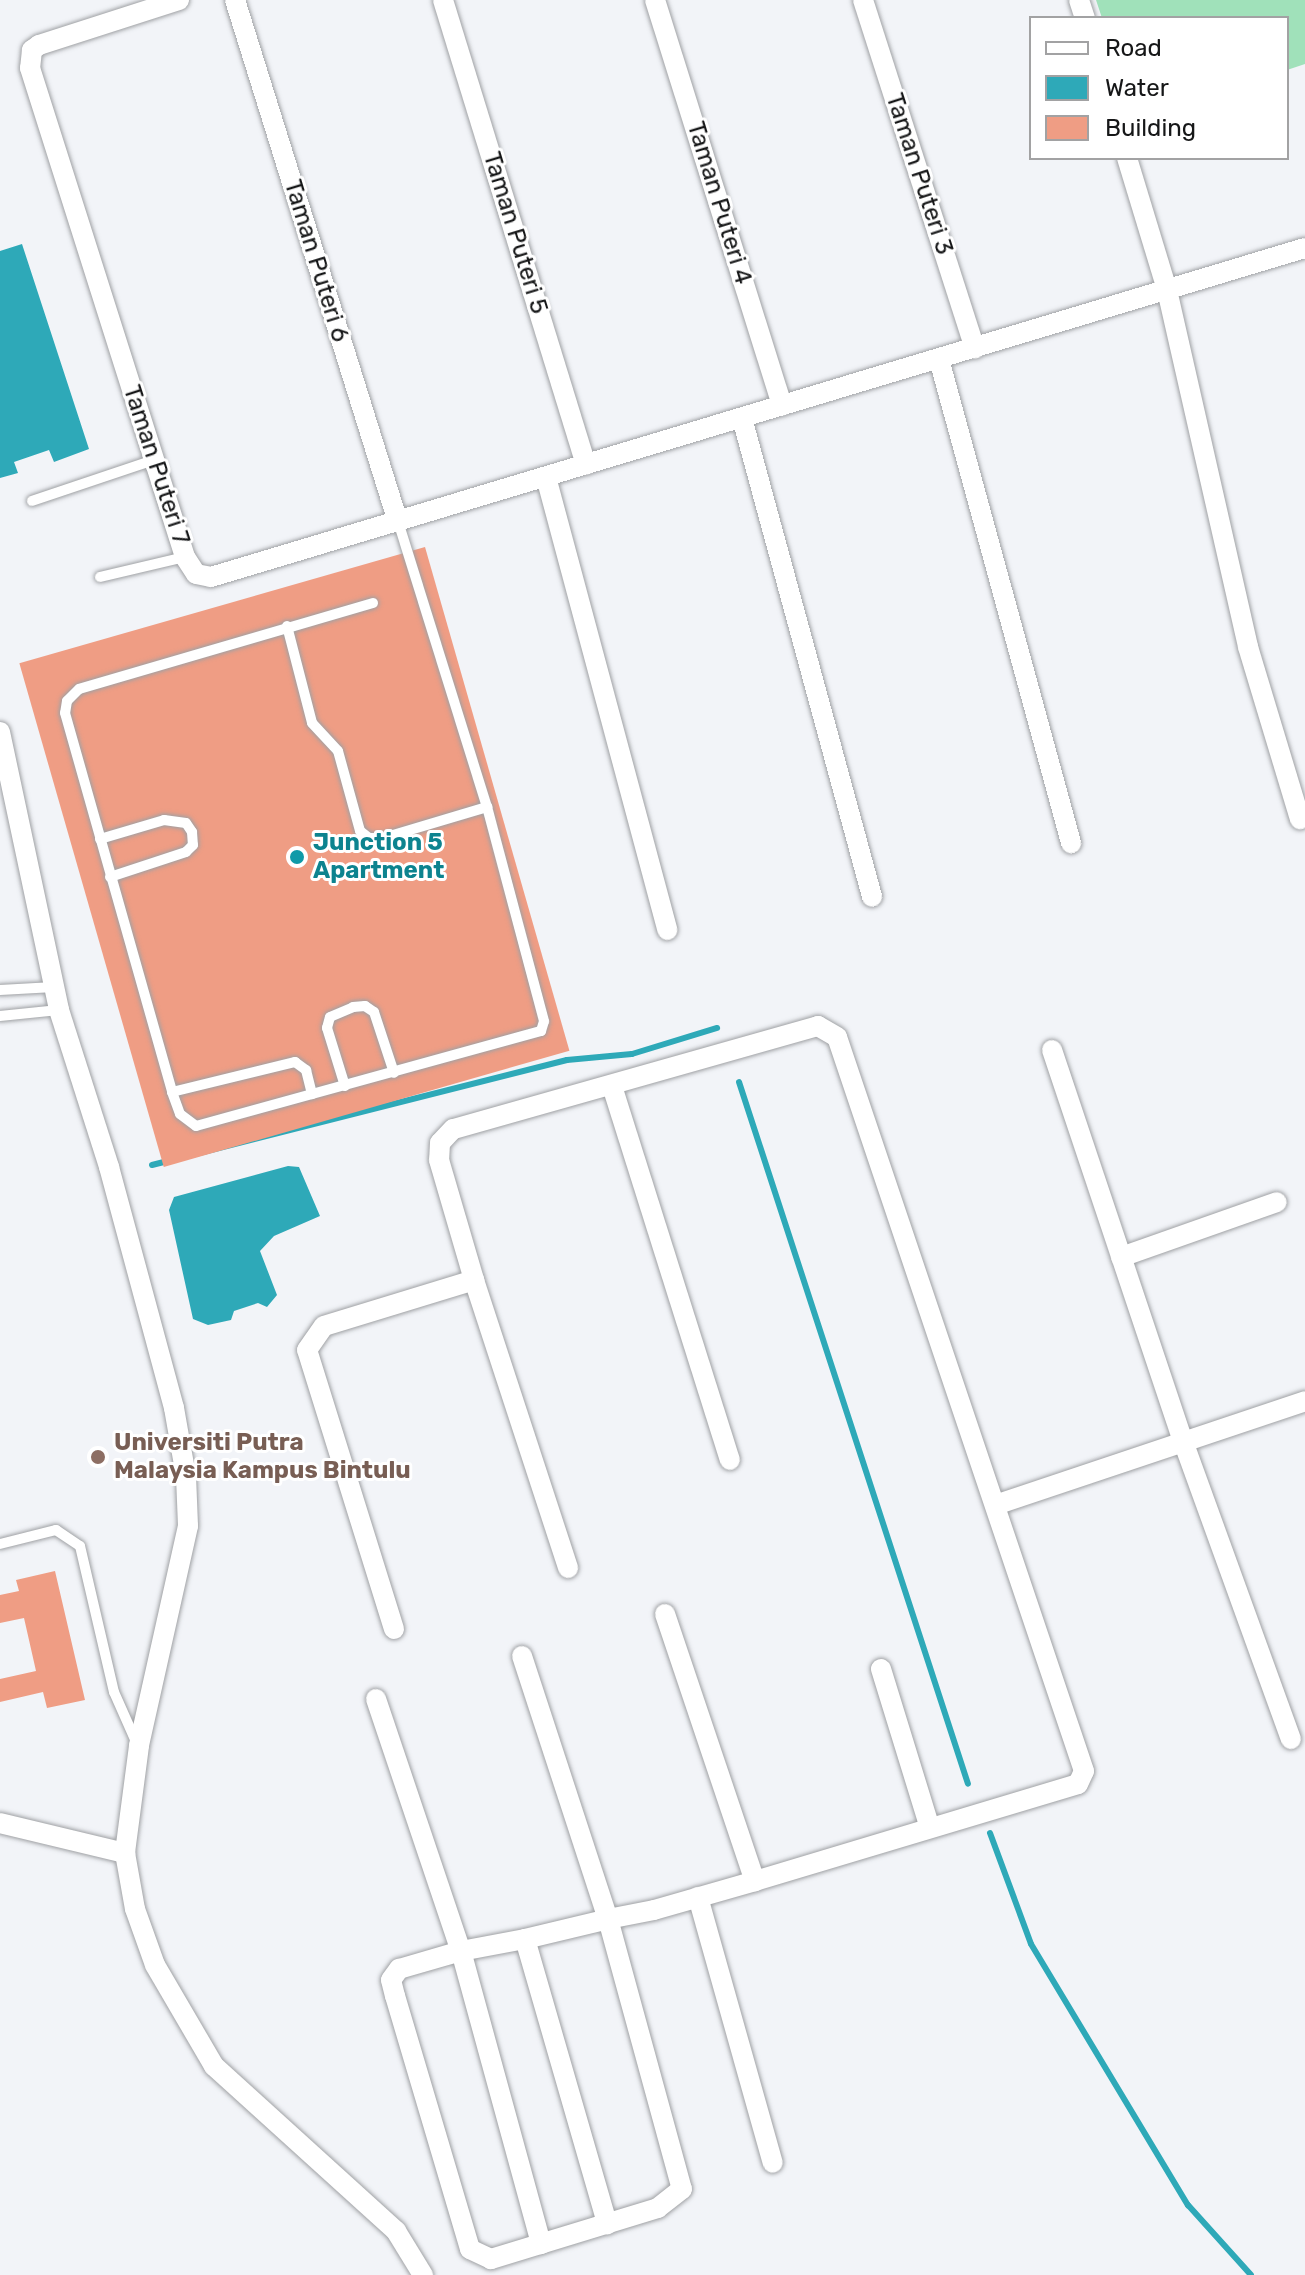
<!DOCTYPE html>
<style>
body{margin:0}
#map{position:relative;width:1305px;height:2275px;overflow:hidden;background:#f2f4f8;font-family:Rubik,sans-serif}
div>[style]{position:absolute}
.green>*{inset:0;background:#a0e1ba}
.water>*{inset:0;background:#2ea9b8}
.stream>*{height:6px;margin:-3px;padding:0 3px;transform-origin:3px;border-radius:3px;background:#2ea9b8}
.building>*{inset:0;background:#ef9d84;transform-origin:0 0}
.roads{filter:drop-shadow(0 0 2px #9fa1a4) drop-shadow(0 0 2px #9fa1a4)}
.service>*{height:10px;margin:-5px;padding:0 5px;transform-origin:5px;border-radius:5px;background:#fff}
.minor>*{height:20px;margin:-10px;padding:0 10px;transform-origin:10px;border-radius:10px;background:#fff}
.dots>*{width:22px;height:22px;translate:-50% -50%;box-sizing:border-box;border:4px solid #fff;border-radius:50%}
span{translate:-50% -50%;white-space:nowrap;text-align:center;line-height:1.15;-webkit-text-stroke:6px #fff;paint-order:stroke}
.street-label{font-size:24px;color:#161718}
.culture-label{font-size:24px;color:#0d838f;font-weight:700}
.left{translate:0 -50%;text-align:left}
.education-label{font-size:24px;color:#785e54;font-weight:700}
.legend{position:absolute;left:1029px;top:16px;width:260px;height:144px;box-sizing:border-box;background:#fff;border:2px solid #a2a2a3;margin:0;padding:10px 14px;list-style:none;font-size:24px;color:#161718}
.legend li{display:flex;align-items:center;gap:16px;height:40px}
.legend b{width:40px;border:2px solid #a2a2a3}
</style>
<div id="map">
<div class="green">
<div style="clip-path:polygon(1096px 0,1305px 0,1305px 64px,1287px 70px,1287px 18px,1102px 18px)"></div>
</div>
<div class="water">
<div style="clip-path:polygon(22px 244px,89px 449px,54px 462px,49px 450px,14px 462px,18px 473px,0 478px,0 251px)"></div>
<div style="clip-path:polygon(288px 1166px,299px 1167px,320px 1216px,274px 1236px,260px 1251px,277px 1295px,267px 1307px,258px 1303px,234px 1311px,231px 1320px,208px 1325px,193px 1319px,169px 1210px,174px 1197px)"></div>
</div>
<div class="stream">
<div style="left:739px;top:1082px;width:738px;rotate:71.93deg"></div>
<div style="left:152px;top:1165px;width:428px;rotate:-14.2deg"></div>
<div style="left:567px;top:1060px;width:65px;rotate:-5.3deg"></div>
<div style="left:632px;top:1054px;width:89px;rotate:-17deg"></div>
<div style="left:990px;top:1833px;width:118px;rotate:69.7deg"></div>
<div style="left:1031px;top:1944px;width:305px;rotate:59deg"></div>
<div style="left:1188px;top:2205px;width:94px;rotate:48deg"></div>
</div>
<div class="building">
<div style="left:425px;top:547px;width:524px;height:422px;rotate:74deg"></div>
<div style="clip-path:polygon(55px 1571px,85px 1700px,47px 1708px,43px 1692px,0 1702px,0 1679px,36px 1671px,24px 1618px,0 1623px,0 1595px,19px 1591px,16px 1580px)"></div>
</div>
<div class="roads">
<div class="service">
<div style="left:32px;top:501px;width:129px;rotate:-18.6deg"></div>
<div style="left:100px;top:577px;width:87px;rotate:-13.2deg"></div>
<div style="left:373px;top:603px;width:306px;rotate:163.7deg"></div>
<div style="left:79px;top:689px;width:17px;rotate:135deg"></div>
<div style="left:67px;top:701px;width:12px;rotate:99deg"></div>
<div style="left:65px;top:713px;width:394px;rotate:74.2deg"></div>
<div style="left:172px;top:1092px;width:23px;rotate:70deg"></div>
<div style="left:180px;top:1114px;width:20px;rotate:37deg"></div>
<div style="left:196px;top:1126px;width:358px;rotate:-15.4deg"></div>
<div style="left:541px;top:1031px;width:10px;rotate:-73deg"></div>
<div style="left:544px;top:1021px;width:221px;rotate:-104.9deg"></div>
<div style="left:487px;top:807px;width:299px;rotate:-107.3deg"></div>
<div style="left:287px;top:626px;width:100px;rotate:75.5deg"></div>
<div style="left:312px;top:723px;width:38px;rotate:47deg"></div>
<div style="left:338px;top:751px;width:83px;rotate:74.6deg"></div>
<div style="left:360px;top:831px;width:11px;rotate:38deg"></div>
<div style="left:369px;top:838px;width:14px"></div>
<div style="left:383px;top:838px;width:109px;rotate:-16.6deg"></div>
<div style="left:100px;top:839px;width:67px;rotate:-16.5deg"></div>
<div style="left:164px;top:820px;width:22px;rotate:8deg"></div>
<div style="left:186px;top:823px;width:11px;rotate:56deg"></div>
<div style="left:192px;top:832px;width:13px;rotate:86deg"></div>
<div style="left:193px;top:845px;width:10px;rotate:135deg"></div>
<div style="left:186px;top:852px;width:80px;rotate:161.8deg"></div>
<div style="left:0;top:990px;width:54px;rotate:-3.2deg"></div>
<div style="left:0;top:1016px;width:59px;rotate:-5.8deg"></div>
<div style="left:345px;top:1086px;width:61px;rotate:-107.2deg"></div>
<div style="left:327px;top:1028px;width:11px;rotate:-75deg"></div>
<div style="left:330px;top:1017px;width:25px;rotate:-23deg"></div>
<div style="left:353px;top:1007px;width:12px;rotate:-5deg"></div>
<div style="left:365px;top:1006px;width:11px;rotate:34deg"></div>
<div style="left:374px;top:1012px;width:64px;rotate:71.8deg"></div>
<div style="left:172px;top:1092px;width:127px;rotate:-13.7deg"></div>
<div style="left:295px;top:1062px;width:14px;rotate:36deg"></div>
<div style="left:306px;top:1070px;width:25px;rotate:76deg"></div>
<div style="left:0;top:1544px;width:58px;rotate:-14deg"></div>
<div style="left:56px;top:1530px;width:29px;rotate:34deg"></div>
<div style="left:80px;top:1546px;width:150px;rotate:76.9deg"></div>
<div style="left:114px;top:1692px;width:57px;rotate:66.1deg"></div>
</div>
<div class="minor">
<div style="left:179px;top:0;width:147px;rotate:162.2deg"></div>
<div style="left:39px;top:45px;width:9px;rotate:144deg"></div>
<div style="left:32px;top:50px;width:18px;rotate:96deg"></div>
<div style="left:30px;top:68px;width:513px;rotate:72.41deg"></div>
<div style="left:185px;top:557px;width:20px;rotate:57deg"></div>
<div style="left:196px;top:574px;width:15px;rotate:11deg"></div>
<div style="left:211px;top:577px;width:1142px;rotate:-16.74deg"></div>
<div style="left:235px;top:0;width:547px;rotate:72.66deg"></div>
<div style="left:443px;top:0;width:486px;rotate:72.9deg"></div>
<div style="left:655px;top:0;width:425px;rotate:72.6deg"></div>
<div style="left:863px;top:0;width:366px;rotate:72.2deg"></div>
<div style="left:1079px;top:0;width:19px;rotate:72deg"></div>
<div style="left:1127px;top:158px;width:138px;rotate:73.1deg"></div>
<div style="left:1167px;top:290px;width:366px;rotate:77.2deg"></div>
<div style="left:1248px;top:647px;width:180px;rotate:73.2deg"></div>
<div style="left:939px;top:359px;width:502px;rotate:74.74deg"></div>
<div style="left:742px;top:418px;width:496px;rotate:74.8deg"></div>
<div style="left:546px;top:477px;width:469px;rotate:75deg"></div>
<div style="left:0;top:732px;width:284px;rotate:78deg"></div>
<div style="left:59px;top:1010px;width:165px;rotate:72.3deg"></div>
<div style="left:109px;top:1167px;width:250px;rotate:74.9deg"></div>
<div style="left:174px;top:1408px;width:69px;rotate:80deg"></div>
<div style="left:186px;top:1476px;width:50px;rotate:87.7deg"></div>
<div style="left:188px;top:1526px;width:225px;rotate:102.6deg"></div>
<div style="left:139px;top:1746px;width:108px;rotate:97.5deg"></div>
<div style="left:125px;top:1853px;width:57px;rotate:79.9deg"></div>
<div style="left:135px;top:1909px;width:59px;rotate:70.3deg"></div>
<div style="left:155px;top:1965px;width:117px;rotate:59.7deg"></div>
<div style="left:214px;top:2066px;width:246px;rotate:42.2deg"></div>
<div style="left:396px;top:2231px;width:52px;rotate:58.5deg"></div>
<div style="left:1052px;top:1050px;width:412px;rotate:71.5deg"></div>
<div style="left:1183px;top:1441px;width:317px;rotate:70.1deg"></div>
<div style="left:612px;top:1086px;width:392px;rotate:72.5deg"></div>
<div style="left:1121px;top:1257px;width:165px;rotate:-19.4deg"></div>
<div style="left:998px;top:1504px;width:324px;rotate:-18.5deg"></div>
<div style="left:665px;top:1614px;width:282px;rotate:71.4deg"></div>
<div style="left:394px;top:1629px;width:292px;rotate:-107.3deg"></div>
<div style="left:307px;top:1350px;width:29px;rotate:-55deg"></div>
<div style="left:324px;top:1326px;width:157px;rotate:-17deg"></div>
<div style="left:522px;top:1656px;width:277px;rotate:71.9deg"></div>
<div style="left:608px;top:1919px;width:280px;rotate:74.7deg"></div>
<div style="left:682px;top:2189px;width:31px;rotate:142deg"></div>
<div style="left:658px;top:2208px;width:175px;rotate:163deg"></div>
<div style="left:491px;top:2259px;width:23px;rotate:-155deg"></div>
<div style="left:470px;top:2249px;width:264px;rotate:-106.5deg"></div>
<div style="left:395px;top:1996px;width:16px;rotate:-104deg"></div>
<div style="left:391px;top:1980px;width:14px;rotate:-54deg"></div>
<div style="left:399px;top:1969px;width:65px;rotate:-16.2deg"></div>
<div style="left:461px;top:1951px;width:65px;rotate:-10.6deg"></div>
<div style="left:525px;top:1939px;width:85px;rotate:-13.5deg"></div>
<div style="left:608px;top:1919px;width:47px;rotate:-11.1deg"></div>
<div style="left:654px;top:1910px;width:105px;rotate:-16deg"></div>
<div style="left:755px;top:1881px;width:337px;rotate:-16.7deg"></div>
<div style="left:1078px;top:1784px;width:14px;rotate:-65deg"></div>
<div style="left:1084px;top:1771px;width:774px;rotate:-108.6deg"></div>
<div style="left:837px;top:1037px;width:22px;rotate:-150deg"></div>
<div style="left:818px;top:1026px;width:379px;rotate:164.2deg"></div>
<div style="left:453px;top:1129px;width:19px;rotate:133deg"></div>
<div style="left:440px;top:1143px;width:17px;rotate:93deg"></div>
<div style="left:439px;top:1160px;width:125px;rotate:73.7deg"></div>
<div style="left:474px;top:1280px;width:303px;rotate:71.9deg"></div>
<div style="left:881px;top:1669px;width:166px;rotate:72.9deg"></div>
<div style="left:376px;top:1699px;width:266px;rotate:71.4deg"></div>
<div style="left:461px;top:1951px;width:304px;rotate:74.7deg"></div>
<div style="left:0;top:1823px;width:129px;rotate:13.5deg"></div>
<div style="left:698px;top:1897px;width:276px;rotate:74.3deg"></div>
<div style="left:525px;top:1939px;width:297px;rotate:73.9deg"></div>
</div>
</div>
<div class="dots">
<div style="left:297px;top:857px;background:#0f9aa8"></div>
<div style="left:98px;top:1457px;background:#8d6e63"></div>
</div>
<div class="street-label">
<span style="left:919px;top:174px;rotate:72deg">Taman Puteri 3</span>
<span style="left:719px;top:203px;rotate:73deg">Taman Puteri 4</span>
<span style="left:515px;top:233px;rotate:73deg">Taman Puteri 5</span>
<span style="left:316px;top:261px;rotate:73deg">Taman Puteri 6</span>
<span style="left:156px;top:465px;rotate:72deg">Taman Puteri 7</span>
</div>
<div class="culture-label">
<span class="left" style="left:313px;top:857px">Junction 5<br>Apartment</span>
</div>
<div class="education-label">
<span class="left" style="left:114px;top:1457px">Universiti Putra<br>Malaysia Kampus Bintulu</span>
</div>
<ul class="legend">
<li><b style="height:10px;background:#fff"></b>Road</li>
<li><b style="height:22px;background:#2ea9b8"></b>Water</li>
<li><b style="height:22px;background:#ef9d84"></b>Building</li>
</ul>
</div>
